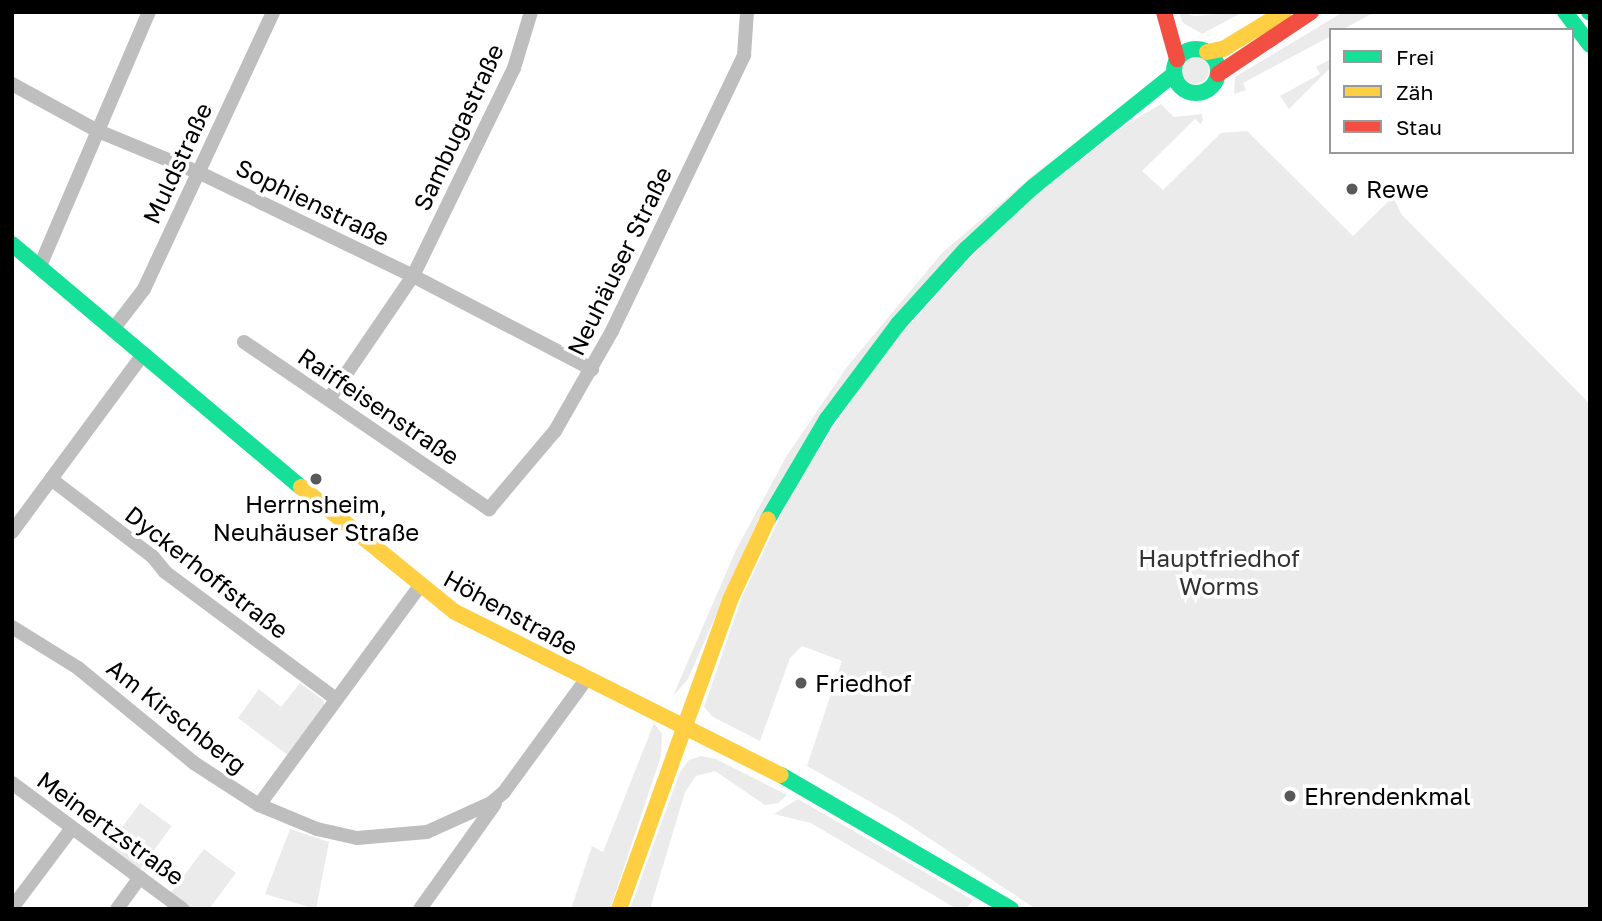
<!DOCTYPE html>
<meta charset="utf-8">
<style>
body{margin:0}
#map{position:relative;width:1602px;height:921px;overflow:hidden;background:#fff;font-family:"Golos Text",sans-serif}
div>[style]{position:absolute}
.green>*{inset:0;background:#ebebeb;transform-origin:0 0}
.round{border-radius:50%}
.street>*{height:14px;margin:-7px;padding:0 7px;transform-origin:7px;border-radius:7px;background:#bebebe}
.fast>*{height:16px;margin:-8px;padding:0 8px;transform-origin:8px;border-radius:8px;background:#16e098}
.fast>.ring{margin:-8px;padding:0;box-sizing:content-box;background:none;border:16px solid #16e098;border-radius:50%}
.slow>*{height:16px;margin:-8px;padding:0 8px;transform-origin:8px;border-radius:8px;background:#ffcf43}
.jam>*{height:16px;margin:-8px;padding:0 8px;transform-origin:8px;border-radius:8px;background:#f24e42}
.dots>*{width:19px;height:19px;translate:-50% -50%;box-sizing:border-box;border:4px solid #fff;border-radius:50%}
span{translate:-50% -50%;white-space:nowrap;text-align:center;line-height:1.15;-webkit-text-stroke:7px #fff;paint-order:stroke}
.street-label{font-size:24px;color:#000}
.poi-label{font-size:24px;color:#000}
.left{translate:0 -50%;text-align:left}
.park-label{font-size:24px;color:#323232}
.frame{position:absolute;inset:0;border:14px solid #000;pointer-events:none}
.legend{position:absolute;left:1329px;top:28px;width:245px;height:126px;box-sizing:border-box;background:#fff;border:2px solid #999;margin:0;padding:9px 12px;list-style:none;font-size:21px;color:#000}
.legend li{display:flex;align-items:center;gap:14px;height:35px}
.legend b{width:35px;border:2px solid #999}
</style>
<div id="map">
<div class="green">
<div style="clip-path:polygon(1179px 12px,1194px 16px,1243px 12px,1202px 34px,1182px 22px)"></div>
<div style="clip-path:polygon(1343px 12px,1375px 12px,1342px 30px,1331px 30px,1331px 36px,1243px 83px,1246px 90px,1234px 94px,1235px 77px)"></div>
<div class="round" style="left:1181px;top:56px;width:28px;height:28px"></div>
<div style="clip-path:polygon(1331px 59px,1331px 67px,1289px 109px,1280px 96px,1320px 74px,1316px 67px)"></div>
<div style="clip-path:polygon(1161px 104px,1174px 117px,1202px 114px,1203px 120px,1201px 124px,1195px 119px,1142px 171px,1163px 190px,1221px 133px,1247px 131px,1353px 236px,1393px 197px,1402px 215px,1590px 404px,1590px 909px,1036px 909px,897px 817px,807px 766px,842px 661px,802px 646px,790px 658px,760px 741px,713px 717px,704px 707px,742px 597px,794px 488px,878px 359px,1012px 213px,1127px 124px)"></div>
<div style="clip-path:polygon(1076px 139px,997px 210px,758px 520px,688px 679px,673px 696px,736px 550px,786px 457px,847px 367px,942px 253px)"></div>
<div style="clip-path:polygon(300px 683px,323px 700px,325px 707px,289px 756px,238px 718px,259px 689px,281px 707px)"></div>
<div style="clip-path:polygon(654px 723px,662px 734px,661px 756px,610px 909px,571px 909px,592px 846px,603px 852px)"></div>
<div style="clip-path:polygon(701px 756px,716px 759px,787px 795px,778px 803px,765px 805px,715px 771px,696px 776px,685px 792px,650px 909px,630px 909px,680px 772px,689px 760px)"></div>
<div style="clip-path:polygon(798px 799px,973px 900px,966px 909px,957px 909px,811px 823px,774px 814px)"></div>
<div style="left:140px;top:803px;width:39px;height:54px;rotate:36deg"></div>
<div style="clip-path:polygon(290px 829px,329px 842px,316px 909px,265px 894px)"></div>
<div style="clip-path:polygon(204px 849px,236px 873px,209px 909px,192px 909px,171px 893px)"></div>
</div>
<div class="street">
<div style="left:12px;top:84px;width:98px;rotate:28.7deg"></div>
<div style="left:98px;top:131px;width:110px;rotate:22.4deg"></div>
<div style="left:200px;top:173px;width:237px;rotate:25.8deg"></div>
<div style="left:413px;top:276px;width:202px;rotate:27.5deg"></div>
<div style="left:40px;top:266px;width:276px;rotate:-66.8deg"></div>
<div style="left:114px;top:328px;width:49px;rotate:-52.4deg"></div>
<div style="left:144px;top:289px;width:306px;rotate:-65deg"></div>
<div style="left:244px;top:342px;width:297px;rotate:34.3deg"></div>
<div style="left:489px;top:509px;width:102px;rotate:-49.8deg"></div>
<div style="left:555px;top:431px;width:115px;rotate:-60.3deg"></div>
<div style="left:612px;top:331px;width:306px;rotate:-64.4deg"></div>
<div style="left:744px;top:55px;width:43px;rotate:-86deg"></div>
<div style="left:329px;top:399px;width:149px;rotate:-55.7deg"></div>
<div style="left:413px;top:276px;width:231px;rotate:-64.1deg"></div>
<div style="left:514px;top:68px;width:59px;rotate:-73.1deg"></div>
<div style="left:51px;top:479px;width:128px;rotate:37.4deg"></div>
<div style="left:153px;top:557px;width:19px;rotate:51deg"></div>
<div style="left:165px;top:572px;width:213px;rotate:36.6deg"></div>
<div style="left:12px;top:532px;width:222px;rotate:-53.6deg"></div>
<div style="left:12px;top:627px;width:78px;rotate:31.8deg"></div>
<div style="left:78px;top:668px;width:150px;rotate:39.3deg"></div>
<div style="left:194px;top:763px;width:77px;rotate:32.9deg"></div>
<div style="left:259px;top:805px;width:63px;rotate:22.5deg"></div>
<div style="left:317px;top:829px;width:41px;rotate:12.7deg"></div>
<div style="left:357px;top:838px;width:70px;rotate:-4.9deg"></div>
<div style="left:427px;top:832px;width:70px;rotate:-24.4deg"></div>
<div style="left:491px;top:803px;width:17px;rotate:-40deg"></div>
<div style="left:504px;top:792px;width:141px;rotate:-53.9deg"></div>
<div style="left:12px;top:783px;width:212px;rotate:36.5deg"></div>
<div style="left:259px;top:805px;width:270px;rotate:-53.7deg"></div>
<div style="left:12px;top:908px;width:100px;rotate:-53.1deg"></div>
<div style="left:117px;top:909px;width:39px;rotate:-54deg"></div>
<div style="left:420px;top:909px;width:129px;rotate:-54.5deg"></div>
</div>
<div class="fast">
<div style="left:1565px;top:12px;width:41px;rotate:52.9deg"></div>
<div style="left:1589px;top:12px;width:1px;rotate:45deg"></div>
<div class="ring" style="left:1174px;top:49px;width:28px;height:28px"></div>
<div style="left:12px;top:244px;width:378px;rotate:40.1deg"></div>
<div style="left:768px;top:519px;width:116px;rotate:-59.5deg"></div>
<div style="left:827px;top:419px;width:119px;rotate:-53.2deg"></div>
<div style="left:898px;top:324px;width:101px;rotate:-47.8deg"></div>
<div style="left:966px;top:249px;width:91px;rotate:-42.8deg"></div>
<div style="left:1033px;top:187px;width:181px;rotate:-38.7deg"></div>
<div style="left:781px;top:775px;width:266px;rotate:30.2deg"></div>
</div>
<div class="slow">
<div style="left:1207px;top:52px;width:16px;rotate:-11deg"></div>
<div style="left:1223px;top:49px;width:71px;rotate:-31.2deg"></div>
<div style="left:301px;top:487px;width:198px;rotate:39.1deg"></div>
<div style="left:455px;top:612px;width:364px;rotate:26.6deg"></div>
<div style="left:619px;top:909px;width:328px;rotate:-70.2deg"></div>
<div style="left:730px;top:600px;width:89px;rotate:-64.9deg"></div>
</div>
<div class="jam">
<div style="left:1164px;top:12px;width:49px;rotate:74.5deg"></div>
<div style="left:1218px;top:74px;width:112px;rotate:-33.7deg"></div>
</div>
<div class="dots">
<div style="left:1352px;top:189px;background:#595959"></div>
<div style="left:316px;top:479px;background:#595959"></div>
<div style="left:801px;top:683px;background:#595959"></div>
<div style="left:1290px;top:796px;background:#595959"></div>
</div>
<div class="street-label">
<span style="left:458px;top:127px;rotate:-65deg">Sambugastraße</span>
<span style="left:177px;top:163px;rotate:-65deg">Muldstraße</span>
<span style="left:313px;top:202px;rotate:26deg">Sophienstraße</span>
<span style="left:619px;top:261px;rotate:-64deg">Neuhäuser Straße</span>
<span style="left:379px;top:406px;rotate:34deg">Raiffeisenstraße</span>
<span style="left:207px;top:572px;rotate:38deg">Dyckerhoffstraße</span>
<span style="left:511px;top:612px;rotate:29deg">Höhenstraße</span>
<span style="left:177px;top:716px;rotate:38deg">Am Kirschberg</span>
<span style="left:111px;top:828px;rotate:36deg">Meinertzstraße</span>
</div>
<div class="poi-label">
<span class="left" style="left:1366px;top:189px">Rewe</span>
<span style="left:316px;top:518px">Herrnsheim,<br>Neuhäuser Straße</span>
<span class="left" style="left:815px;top:683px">Friedhof</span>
<span class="left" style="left:1304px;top:796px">Ehrendenkmal</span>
</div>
<div class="park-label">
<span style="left:1219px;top:572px">Hauptfriedhof<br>Worms</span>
</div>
<div class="frame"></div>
<ul class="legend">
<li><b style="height:9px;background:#16e098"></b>Frei</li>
<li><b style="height:9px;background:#ffcf43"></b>Zäh</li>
<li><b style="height:9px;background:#f24e42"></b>Stau</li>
</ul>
</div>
